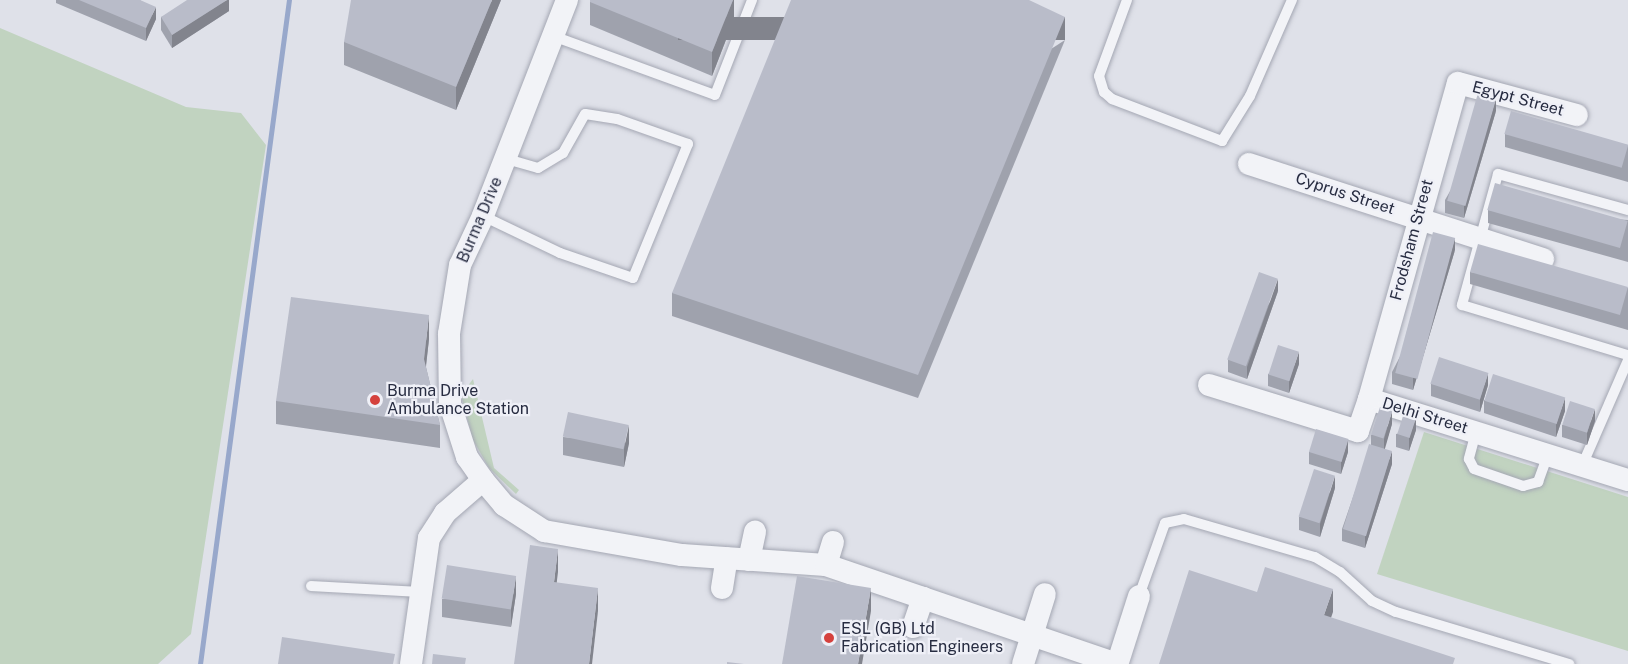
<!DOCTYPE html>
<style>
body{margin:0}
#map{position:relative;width:1628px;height:664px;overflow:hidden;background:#dfe1e9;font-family:"Public Sans",sans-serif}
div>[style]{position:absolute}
.green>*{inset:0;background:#c1d3c0}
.stream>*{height:5px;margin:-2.5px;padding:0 2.5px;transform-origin:2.5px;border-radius:2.5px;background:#98a8cb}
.roads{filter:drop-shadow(0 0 2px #a4a7b3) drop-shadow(0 0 2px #a4a7b3)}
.lane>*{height:10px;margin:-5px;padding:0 5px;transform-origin:5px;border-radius:5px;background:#f2f3f7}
.street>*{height:22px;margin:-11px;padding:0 11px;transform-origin:11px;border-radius:11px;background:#f2f3f7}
.wall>*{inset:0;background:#9fa2ad}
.shaded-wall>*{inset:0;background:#82848d;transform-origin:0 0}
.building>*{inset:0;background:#b9bcc9;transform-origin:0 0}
.dots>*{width:16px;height:16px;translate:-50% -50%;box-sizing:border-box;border:3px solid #eff0f7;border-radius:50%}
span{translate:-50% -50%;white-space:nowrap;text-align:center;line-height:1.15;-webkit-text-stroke:4.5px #eff0f7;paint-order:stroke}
.street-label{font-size:16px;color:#272c41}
.poi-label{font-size:16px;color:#272c41}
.left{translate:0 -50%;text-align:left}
</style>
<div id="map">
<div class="green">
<div style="clip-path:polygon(0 28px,186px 107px,241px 113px,266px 145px,191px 634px,158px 664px,0 664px)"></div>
<div style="clip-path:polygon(473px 379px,494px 468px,519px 490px,516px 494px,489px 468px,473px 440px,461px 395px)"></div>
<div style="clip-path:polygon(1424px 432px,1628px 497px,1628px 651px,1377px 574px)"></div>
</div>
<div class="stream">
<div style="left:200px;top:664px;width:670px;rotate:-82.37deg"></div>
</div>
<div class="roads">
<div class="lane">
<div style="left:1127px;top:0;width:81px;rotate:110.2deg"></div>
<div style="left:1099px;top:76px;width:17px;rotate:73deg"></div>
<div style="left:1104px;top:92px;width:11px;rotate:41deg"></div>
<div style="left:1112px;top:99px;width:118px;rotate:20.9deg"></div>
<div style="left:1222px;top:141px;width:53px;rotate:-58.1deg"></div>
<div style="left:1250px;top:96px;width:105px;rotate:-66.4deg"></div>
<div style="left:553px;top:36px;width:172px;rotate:20deg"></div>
<div style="left:715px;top:95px;width:102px;rotate:-68.7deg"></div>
<div style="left:1628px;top:210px;width:135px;rotate:-164.5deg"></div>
<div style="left:1498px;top:174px;width:136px;rotate:105.4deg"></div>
<div style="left:1462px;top:305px;width:173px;rotate:16.8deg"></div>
<div style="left:483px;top:216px;width:85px;rotate:25.7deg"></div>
<div style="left:560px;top:253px;width:77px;rotate:18.9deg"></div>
<div style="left:633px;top:278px;width:145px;rotate:-67.7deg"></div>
<div style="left:688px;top:144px;width:75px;rotate:-160.6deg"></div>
<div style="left:617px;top:119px;width:32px;rotate:-171deg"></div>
<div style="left:585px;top:114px;width:45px;rotate:119.4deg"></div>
<div style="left:563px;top:153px;width:29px;rotate:149deg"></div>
<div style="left:538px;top:168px;width:33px;rotate:-164deg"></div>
<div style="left:1476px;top:432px;width:28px;rotate:105deg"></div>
<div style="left:1469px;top:459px;width:11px;rotate:63deg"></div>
<div style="left:1474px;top:469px;width:52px;rotate:19.1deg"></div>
<div style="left:1523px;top:486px;width:16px;rotate:-15deg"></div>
<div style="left:1538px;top:482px;width:29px;rotate:-70deg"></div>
<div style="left:1582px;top:466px;width:116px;rotate:-66.5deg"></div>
<div style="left:311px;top:586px;width:109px;rotate:3.2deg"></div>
<div style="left:1139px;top:596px;width:77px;rotate:-70.4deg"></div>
<div style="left:1165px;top:523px;width:19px;rotate:-12deg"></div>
<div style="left:1184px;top:519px;width:136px;rotate:16.2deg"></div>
<div style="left:1315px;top:557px;width:29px;rotate:31deg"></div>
<div style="left:1340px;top:572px;width:43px;rotate:42.2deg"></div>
<div style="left:1372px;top:601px;width:26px;rotate:25deg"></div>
<div style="left:1396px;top:612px;width:181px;rotate:16.7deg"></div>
</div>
<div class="street">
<div style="left:567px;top:0;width:232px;rotate:111.3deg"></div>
<div style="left:483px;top:216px;width:54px;rotate:115.1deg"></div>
<div style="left:460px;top:265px;width:70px;rotate:99.1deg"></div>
<div style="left:449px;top:334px;width:70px;rotate:89.2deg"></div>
<div style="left:450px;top:404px;width:56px;rotate:72.2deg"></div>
<div style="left:467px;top:457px;width:28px;rotate:55deg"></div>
<div style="left:483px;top:480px;width:33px;rotate:50deg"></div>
<div style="left:504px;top:505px;width:48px;rotate:33deg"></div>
<div style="left:544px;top:531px;width:140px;rotate:9.9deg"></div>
<div style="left:682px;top:555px;width:144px;rotate:4deg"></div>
<div style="left:826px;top:565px;width:307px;rotate:18.8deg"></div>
<div style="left:1249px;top:164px;width:309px;rotate:17.9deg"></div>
<div style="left:1209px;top:385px;width:156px;rotate:17.2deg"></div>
<div style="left:1358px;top:431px;width:34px;rotate:-71deg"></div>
<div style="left:1369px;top:399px;width:271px;rotate:17.4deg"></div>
<div style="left:1369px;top:399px;width:328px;rotate:-74.3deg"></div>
<div style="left:1458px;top:83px;width:123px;rotate:15.1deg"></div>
<div style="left:749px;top:560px;width:29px;rotate:-78deg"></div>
<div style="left:826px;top:565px;width:24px;rotate:-73deg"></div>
<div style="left:722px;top:588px;width:30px;rotate:-81deg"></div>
<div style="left:913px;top:627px;width:31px;rotate:-71deg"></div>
<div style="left:1118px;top:662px;width:69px;rotate:-72.3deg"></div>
<div style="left:411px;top:664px;width:127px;rotate:-81.9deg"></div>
<div style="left:429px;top:538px;width:30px;rotate:-57deg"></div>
<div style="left:445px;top:513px;width:50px;rotate:-41deg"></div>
<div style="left:1023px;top:664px;width:73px;rotate:-72.6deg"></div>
</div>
</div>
<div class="wall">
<div style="clip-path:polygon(56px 0,140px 0,156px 19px,146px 41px,56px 3px)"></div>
<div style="clip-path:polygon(229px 0,229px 11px,172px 48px,161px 30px,161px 17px)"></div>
<div style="clip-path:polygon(501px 0,456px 110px,344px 65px,344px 42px)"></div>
<div style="clip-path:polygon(734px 0,734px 19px,712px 76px,590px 25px,590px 2px)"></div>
<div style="clip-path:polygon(1065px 40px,918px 398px,672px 316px,672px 293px)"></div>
<div style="clip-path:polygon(1496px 111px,1464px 218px,1445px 213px,1445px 200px)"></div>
<div style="clip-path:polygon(1505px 134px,1628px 145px,1628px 182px,1505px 147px)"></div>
<div style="clip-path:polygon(1488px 210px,1628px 220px,1628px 262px,1488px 223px)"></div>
<div style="clip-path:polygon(1455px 250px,1413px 390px,1392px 384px,1392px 372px)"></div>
<div style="clip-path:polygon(1470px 272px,1628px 288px,1628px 330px,1470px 284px)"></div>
<div style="clip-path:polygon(1278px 291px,1247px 379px,1228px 372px,1228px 360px)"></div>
<div style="clip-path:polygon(429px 339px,426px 367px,440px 425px,440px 448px,276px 424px,276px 401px)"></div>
<div style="clip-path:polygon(1299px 364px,1289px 393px,1268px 386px,1268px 374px)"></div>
<div style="clip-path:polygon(1431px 384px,1488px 385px,1480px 412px,1431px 396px)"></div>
<div style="clip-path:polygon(1484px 400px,1565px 411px,1556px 437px,1484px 413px)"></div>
<div style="clip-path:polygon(1595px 421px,1587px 445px,1562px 437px,1562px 425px)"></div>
<div style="clip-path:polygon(1392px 424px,1384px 449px,1392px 464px,1365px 548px,1342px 541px,1342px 529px,1371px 445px,1371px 435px)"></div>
<div style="clip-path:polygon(1416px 430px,1409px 451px,1396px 447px,1396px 434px)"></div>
<div style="clip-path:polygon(563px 437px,629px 443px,624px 467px,563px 455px)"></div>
<div style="clip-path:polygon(1309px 452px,1348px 452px,1341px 474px,1309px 464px)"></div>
<div style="clip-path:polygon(1335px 488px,1320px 537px,1299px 530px,1299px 517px)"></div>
<div style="clip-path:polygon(516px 594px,511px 627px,442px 617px,442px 599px)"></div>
</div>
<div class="shaded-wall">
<div style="clip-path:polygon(227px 0,229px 0,229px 11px,172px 48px,172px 35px)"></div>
<div style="clip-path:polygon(492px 0,501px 0,456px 110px,456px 87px)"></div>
<div style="clip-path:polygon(733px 0,734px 0,734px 19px,712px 76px,712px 52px)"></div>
<div style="clip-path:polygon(156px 7px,156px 19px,146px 41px,146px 28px)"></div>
<div style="left:1065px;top:17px;width:23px;height:387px;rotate:90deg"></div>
<div style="clip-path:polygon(1496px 98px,1496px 111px,1464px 218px,1464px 206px)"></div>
<div style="clip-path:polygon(1455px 238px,1455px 250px,1413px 390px,1413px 378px)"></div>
<div style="clip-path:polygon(1278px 279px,1278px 291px,1247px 379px,1247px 367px)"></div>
<div style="clip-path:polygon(429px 315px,429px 339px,424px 382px,424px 359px)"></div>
<div style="clip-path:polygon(1299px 352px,1299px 364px,1289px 393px,1289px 381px)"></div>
<div style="clip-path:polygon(1488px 373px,1488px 385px,1480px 412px,1480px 399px)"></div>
<div style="clip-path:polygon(1565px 398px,1565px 411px,1556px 437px,1556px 425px)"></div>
<div style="clip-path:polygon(1595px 409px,1595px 421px,1587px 445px,1587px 433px)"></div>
<div style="clip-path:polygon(1392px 411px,1392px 424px,1384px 452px,1384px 439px)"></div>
<div style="clip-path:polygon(1416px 417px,1416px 430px,1409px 451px,1409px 438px)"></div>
<div style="clip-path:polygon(629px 425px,629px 443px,624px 467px,624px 449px)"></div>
<div style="clip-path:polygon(1348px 439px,1348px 452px,1341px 474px,1341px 462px)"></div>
<div style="clip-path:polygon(1392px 451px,1392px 464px,1365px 548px,1365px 536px)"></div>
<div style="clip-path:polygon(1335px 476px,1335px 488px,1320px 537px,1320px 524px)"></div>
<div style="clip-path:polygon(558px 549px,558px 572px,554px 605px,554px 582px)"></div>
<div style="clip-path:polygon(516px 576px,516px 594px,511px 627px,511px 609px)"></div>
<div style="clip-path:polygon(598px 588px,598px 611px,592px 664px,589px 664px)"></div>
<div style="clip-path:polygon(871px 588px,871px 611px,862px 664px,858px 664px)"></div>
<div style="clip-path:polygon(1333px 589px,1333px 612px,1324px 638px,1324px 615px)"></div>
</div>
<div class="building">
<div style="clip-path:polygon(79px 0,140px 0,156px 7px,146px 28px)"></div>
<div style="clip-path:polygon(187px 0,227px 0,172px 35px,161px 17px)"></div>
<div style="clip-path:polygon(351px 0,492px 0,456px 87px,344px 42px)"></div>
<div style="clip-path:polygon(590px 0,733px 0,712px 52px,590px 2px)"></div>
<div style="clip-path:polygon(791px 0,1029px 0,1065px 17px,918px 375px,672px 293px)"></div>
<div style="left:1478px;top:93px;width:19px;height:112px;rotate:16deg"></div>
<div style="left:1511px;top:111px;width:122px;height:24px;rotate:16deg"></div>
<div style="left:1495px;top:183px;width:138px;height:28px;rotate:16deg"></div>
<div style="left:1433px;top:232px;width:23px;height:146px;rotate:15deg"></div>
<div style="left:1478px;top:244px;width:156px;height:29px;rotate:16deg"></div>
<div style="left:1259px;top:272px;width:20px;height:93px;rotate:20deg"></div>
<div style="clip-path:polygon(291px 297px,429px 315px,424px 359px,440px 425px,276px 401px)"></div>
<div style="left:1278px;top:345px;width:22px;height:31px;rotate:18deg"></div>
<div style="left:1439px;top:357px;width:52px;height:28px;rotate:18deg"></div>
<div style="left:1493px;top:374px;width:76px;height:28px;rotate:18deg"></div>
<div style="left:1570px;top:401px;width:26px;height:25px;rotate:18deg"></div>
<div style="left:1380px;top:407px;width:13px;height:29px;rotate:18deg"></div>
<div style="left:568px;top:412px;width:62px;height:25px;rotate:12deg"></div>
<div style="left:1404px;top:413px;width:13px;height:22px;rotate:18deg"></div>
<div style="left:1316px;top:429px;width:34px;height:24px;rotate:17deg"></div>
<div style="left:1369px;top:444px;width:24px;height:89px;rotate:17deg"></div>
<div style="left:1314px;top:469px;width:22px;height:50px;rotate:18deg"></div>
<div style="clip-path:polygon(530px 545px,558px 549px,554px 582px,598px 588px,589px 664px,514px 664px)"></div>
<div style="left:447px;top:565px;width:70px;height:34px;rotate:9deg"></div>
<div style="clip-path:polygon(1265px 567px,1333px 589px,1324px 615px,1455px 658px,1453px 664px,1159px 664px,1189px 570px,1257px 592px)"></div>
<div style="clip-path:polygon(797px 576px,871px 588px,858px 664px,782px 664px)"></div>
<div style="clip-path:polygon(282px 637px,395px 654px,393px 664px,278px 664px)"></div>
<div style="clip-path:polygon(433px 654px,466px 658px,465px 664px,432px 664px)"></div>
<div style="clip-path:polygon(727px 662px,744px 664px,727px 664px)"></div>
</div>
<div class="dots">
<div style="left:375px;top:400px;background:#d5413d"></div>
<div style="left:829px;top:638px;background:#d5413d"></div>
</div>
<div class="street-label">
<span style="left:1518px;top:99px;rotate:15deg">Egypt Street</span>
<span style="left:1345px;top:194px;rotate:18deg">Cyprus Street</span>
<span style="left:480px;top:220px;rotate:-67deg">Burma Drive</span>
<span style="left:1412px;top:240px;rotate:-75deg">Frodsham Street</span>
<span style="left:1425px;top:416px;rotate:17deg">Delhi Street</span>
</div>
<div class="poi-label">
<span class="left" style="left:387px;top:400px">Burma Drive<br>Ambulance Station</span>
<span class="left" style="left:841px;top:638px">ESL (GB) Ltd<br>Fabrication Engineers</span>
</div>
</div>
